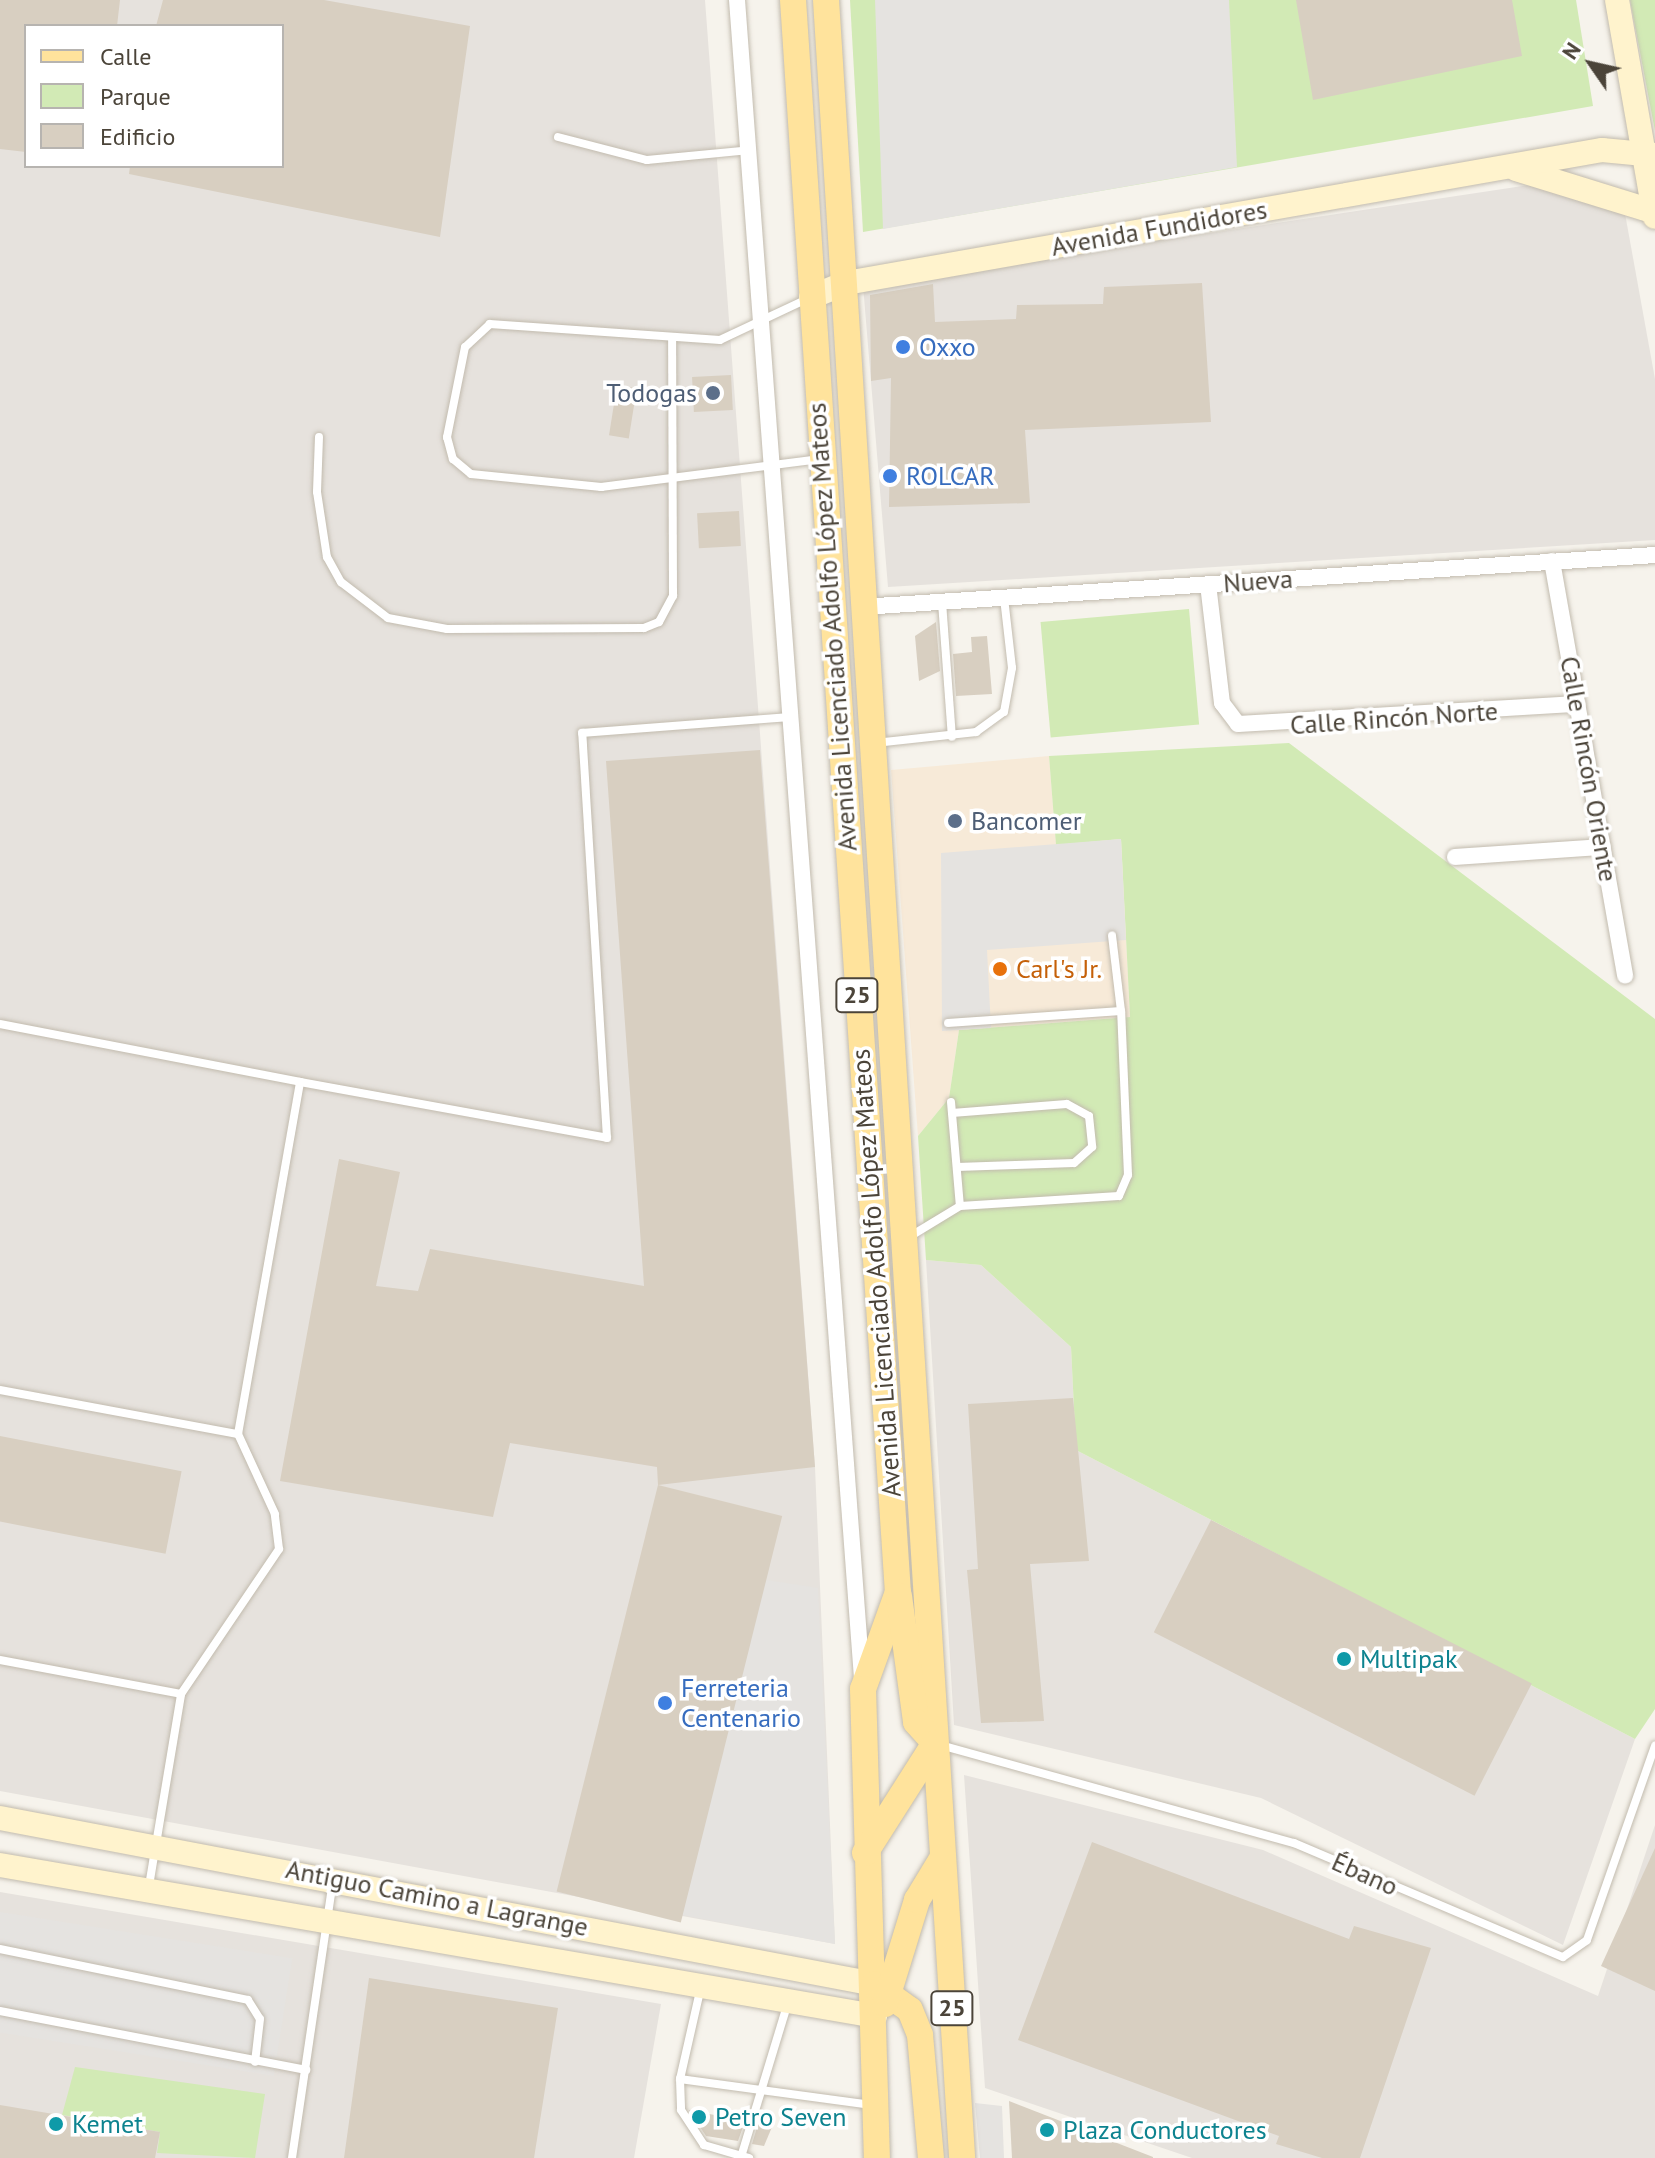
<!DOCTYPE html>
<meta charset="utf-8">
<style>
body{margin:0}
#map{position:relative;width:1655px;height:2158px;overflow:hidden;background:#f6f3ec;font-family:"PT Sans",sans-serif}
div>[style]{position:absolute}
.commercial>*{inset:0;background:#f7ead8}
.industrial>*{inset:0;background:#e6e2dd}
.green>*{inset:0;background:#d2eab5;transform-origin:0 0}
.parking>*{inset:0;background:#e5e3e0;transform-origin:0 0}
.building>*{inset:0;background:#d8cfc1;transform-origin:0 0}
.roads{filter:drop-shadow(0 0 2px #c2bbae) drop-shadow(0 0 2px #c2bbae)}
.lane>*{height:8px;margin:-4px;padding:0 4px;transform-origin:4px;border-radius:4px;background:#fff}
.street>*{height:16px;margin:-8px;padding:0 8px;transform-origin:8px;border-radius:8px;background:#fff}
.secondary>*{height:24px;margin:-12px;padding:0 12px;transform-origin:12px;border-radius:12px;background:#fff3cd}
.primary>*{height:26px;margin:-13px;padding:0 13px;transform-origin:13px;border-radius:13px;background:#ffe39c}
.dots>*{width:22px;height:22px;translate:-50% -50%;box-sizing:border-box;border:4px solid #fff;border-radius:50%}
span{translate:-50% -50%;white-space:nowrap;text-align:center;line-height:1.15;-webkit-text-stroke:7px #fff;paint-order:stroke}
.shield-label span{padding:2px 6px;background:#fff;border:2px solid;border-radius:6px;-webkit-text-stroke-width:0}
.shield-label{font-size:24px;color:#4b4439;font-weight:700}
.street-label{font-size:26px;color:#4b4439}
.shop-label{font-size:26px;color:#366cbe}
.left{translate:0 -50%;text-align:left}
.service-label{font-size:26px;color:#4e5e75}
.right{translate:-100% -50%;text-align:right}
.food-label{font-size:26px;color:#c56008}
.culture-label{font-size:26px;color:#0d838f}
.legend{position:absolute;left:24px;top:24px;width:260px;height:144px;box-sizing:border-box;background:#fff;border:2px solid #b7b4b0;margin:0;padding:10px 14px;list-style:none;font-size:24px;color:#4b4439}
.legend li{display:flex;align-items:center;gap:16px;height:40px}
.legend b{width:40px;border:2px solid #b7b4b0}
.north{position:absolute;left:1551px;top:24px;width:80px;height:80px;-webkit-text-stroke:6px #fff;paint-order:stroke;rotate:304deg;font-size:22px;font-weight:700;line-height:32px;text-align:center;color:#4b4439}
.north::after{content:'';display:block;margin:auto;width:28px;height:36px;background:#4b4439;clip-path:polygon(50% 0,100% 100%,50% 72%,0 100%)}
</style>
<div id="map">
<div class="commercial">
<div style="clip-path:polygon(1049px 756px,1056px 844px,1121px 839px,1130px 1017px,959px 1030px,949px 1098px,918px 1136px,891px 770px)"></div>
</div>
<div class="industrial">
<div style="clip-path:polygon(evenodd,0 0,705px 0,815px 1467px,835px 1944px,0 1791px,0 0,26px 26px,282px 26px,282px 166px,26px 166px,26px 26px)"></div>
<div style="clip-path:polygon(1550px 182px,1624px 208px,1655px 379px,1655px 540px,888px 587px,863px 285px)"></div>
<div style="clip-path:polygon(926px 1260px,981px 1265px,1071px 1347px,1076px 1450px,1635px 1739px,1563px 1945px,1261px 1798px,954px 1725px)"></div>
<div style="clip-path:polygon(964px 1775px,1263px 1850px,1598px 1996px,1655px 1825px,1655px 2158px,1192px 2158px,985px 2088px)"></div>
<div style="clip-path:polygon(0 1892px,661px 2004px,634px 2158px,0 2158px)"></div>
</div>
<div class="green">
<div style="clip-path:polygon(850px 0,1576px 0,1593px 106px,863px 232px)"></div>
<div style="clip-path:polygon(1630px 0,1655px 0,1655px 131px)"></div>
<div style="left:1189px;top:609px;width:116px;height:149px;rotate:85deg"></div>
<div style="clip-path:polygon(1289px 743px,1655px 1019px,1655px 1709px,1635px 1739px,1076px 1450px,1071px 1347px,981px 1265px,926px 1260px,918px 1136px,949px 1098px,959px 1030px,1130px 1017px,1121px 839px,1056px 845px,1049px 756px)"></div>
<div style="clip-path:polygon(75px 2067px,265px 2094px,255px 2158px,157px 2153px,160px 2132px,62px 2115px)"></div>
</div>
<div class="parking">
<div style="clip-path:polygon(875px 0,1229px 0,1237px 167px,883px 229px)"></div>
<div style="clip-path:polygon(1121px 839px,1126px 940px,987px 950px,991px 1028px,942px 1031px,941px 853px)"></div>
<div style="clip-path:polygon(766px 1580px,818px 1588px,835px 1944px,672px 1913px)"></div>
<div style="left:0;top:1912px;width:296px;height:119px;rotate:9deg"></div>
<div style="clip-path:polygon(975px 2103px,1002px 2106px,1004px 2158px,980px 2158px)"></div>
</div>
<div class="building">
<div style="clip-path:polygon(0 0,120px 0,117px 26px,26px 26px,26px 152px,0 149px)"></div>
<div style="clip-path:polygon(163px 0,324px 0,470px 26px,440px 237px,129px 174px,130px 166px,282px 166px,282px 26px,156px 26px)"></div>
<div style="clip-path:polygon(1296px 0,1512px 0,1522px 56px,1313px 100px)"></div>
<div style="clip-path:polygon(1202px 283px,1211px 422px,1025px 430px,1030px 503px,889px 507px,891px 378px,871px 381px,870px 295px,933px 284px,935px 322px,1016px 319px,1017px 305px,1103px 304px,1104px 287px)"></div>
<div style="left:731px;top:375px;width:35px;height:39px;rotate:87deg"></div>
<div style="left:617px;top:385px;width:20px;height:51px;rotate:9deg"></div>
<div style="left:739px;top:511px;width:35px;height:42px;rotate:87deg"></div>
<div style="clip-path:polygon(936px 622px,940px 671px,919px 681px,915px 636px)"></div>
<div style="clip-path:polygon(987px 636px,992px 694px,956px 696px,953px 654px,972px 652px,971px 637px)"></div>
<div style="clip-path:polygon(760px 750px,815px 1467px,658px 1485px,657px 1467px,510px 1443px,493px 1517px,280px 1481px,339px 1159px,400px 1172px,376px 1286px,418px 1291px,430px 1249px,644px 1286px,606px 761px)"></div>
<div style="clip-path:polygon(1073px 1398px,1089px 1561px,1030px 1564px,1044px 1721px,981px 1723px,967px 1570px,978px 1569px,968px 1404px)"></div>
<div style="left:0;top:1436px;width:185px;height:84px;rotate:11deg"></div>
<div style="left:658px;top:1485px;width:128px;height:419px;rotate:14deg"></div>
<div style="left:1211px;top:1520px;width:360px;height:126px;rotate:27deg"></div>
<div style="clip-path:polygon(1092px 1842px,1349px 1939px,1354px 1926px,1431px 1948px,1360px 2158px,1322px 2158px,1276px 2144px,1279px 2136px,1018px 2040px)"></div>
<div style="clip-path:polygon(1655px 1848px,1655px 1991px,1601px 1966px)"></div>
<div style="clip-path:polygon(369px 1978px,558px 2008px,534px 2158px,344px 2158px)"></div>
<div style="clip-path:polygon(1009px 2101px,1153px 2157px,1153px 2158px,1012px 2158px)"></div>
<div style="clip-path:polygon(0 2105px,160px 2132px,155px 2158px,0 2158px)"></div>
<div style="clip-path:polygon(689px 2110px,745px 2121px,738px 2141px,706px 2136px)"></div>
<div style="clip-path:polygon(758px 2124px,772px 2127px,764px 2146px,752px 2144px)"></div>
</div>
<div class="roads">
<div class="lane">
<div style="left:558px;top:137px;width:92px;rotate:14.5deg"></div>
<div style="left:647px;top:160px;width:103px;rotate:-5.5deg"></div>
<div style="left:807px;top:299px;width:96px;rotate:154.8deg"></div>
<div style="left:720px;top:340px;width:231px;rotate:-176deg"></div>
<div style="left:490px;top:324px;width:34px;rotate:137deg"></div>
<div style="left:465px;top:347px;width:92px;rotate:101.3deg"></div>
<div style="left:447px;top:437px;width:23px;rotate:75deg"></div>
<div style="left:453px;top:459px;width:23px;rotate:40deg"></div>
<div style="left:471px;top:474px;width:131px;rotate:5.7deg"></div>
<div style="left:601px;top:487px;width:221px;rotate:-7.3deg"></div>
<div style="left:319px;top:437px;width:55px;rotate:92.1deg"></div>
<div style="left:317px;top:492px;width:66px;rotate:81.3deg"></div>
<div style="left:327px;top:557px;width:29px;rotate:61deg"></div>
<div style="left:341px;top:582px;width:59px;rotate:37.5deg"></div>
<div style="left:388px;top:618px;width:60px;rotate:10.6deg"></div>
<div style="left:447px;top:629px;width:197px;rotate:-0.3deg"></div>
<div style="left:644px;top:628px;width:16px;rotate:-22deg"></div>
<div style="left:659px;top:622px;width:30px;rotate:-62deg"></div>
<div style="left:673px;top:596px;width:256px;rotate:-90.2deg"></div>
<div style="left:942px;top:602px;width:135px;rotate:85.8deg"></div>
<div style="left:875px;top:743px;width:102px;rotate:-6.2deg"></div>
<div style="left:976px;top:732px;width:34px;rotate:-36deg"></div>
<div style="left:1004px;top:712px;width:45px;rotate:-79.7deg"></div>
<div style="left:1012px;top:668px;width:70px;rotate:-96.5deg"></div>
<div style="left:948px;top:1023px;width:173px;rotate:-4deg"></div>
<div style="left:1121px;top:1011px;width:76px;rotate:-96.8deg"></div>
<div style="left:0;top:1024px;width:306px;rotate:10.9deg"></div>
<div style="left:951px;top:1102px;width:104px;rotate:85.1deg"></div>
<div style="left:952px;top:1113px;width:115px;rotate:-4.5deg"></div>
<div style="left:1067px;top:1104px;width:25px;rotate:29deg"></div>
<div style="left:1089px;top:1116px;width:31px;rotate:84deg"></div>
<div style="left:1092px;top:1147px;width:24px;rotate:138deg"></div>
<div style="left:1074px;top:1163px;width:117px;rotate:178deg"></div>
<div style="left:909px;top:1237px;width:60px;rotate:-31.3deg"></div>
<div style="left:960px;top:1206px;width:159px;rotate:-3.6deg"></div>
<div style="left:1119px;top:1196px;width:23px;rotate:-67deg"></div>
<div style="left:1128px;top:1175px;width:164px;rotate:-92.4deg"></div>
<div style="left:0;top:1390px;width:242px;rotate:10.5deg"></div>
<div style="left:0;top:1660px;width:184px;rotate:10.6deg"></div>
<div style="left:940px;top:1745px;width:367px;rotate:15.5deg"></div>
<div style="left:1294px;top:1843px;width:292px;rotate:23deg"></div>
<div style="left:1563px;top:1957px;width:29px;rotate:-35deg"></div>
<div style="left:1587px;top:1940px;width:206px;rotate:-70.7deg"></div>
<div style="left:149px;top:1886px;width:195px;rotate:-80.5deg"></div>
<div style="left:181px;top:1694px;width:175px;rotate:-55.9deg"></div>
<div style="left:279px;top:1549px;width:35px;rotate:-97deg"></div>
<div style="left:275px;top:1514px;width:88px;rotate:-114.8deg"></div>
<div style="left:238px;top:1434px;width:357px;rotate:-80deg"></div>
<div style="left:300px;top:1082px;width:312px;rotate:10.3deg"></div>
<div style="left:607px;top:1138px;width:406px;rotate:-93.5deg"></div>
<div style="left:582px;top:733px;width:211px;rotate:-4.4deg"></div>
<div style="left:0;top:1949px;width:253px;rotate:11.6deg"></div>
<div style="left:248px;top:2000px;width:22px;rotate:58deg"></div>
<div style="left:260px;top:2019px;width:43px;rotate:96.6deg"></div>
<div style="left:700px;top:1991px;width:90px;rotate:102.8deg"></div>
<div style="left:680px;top:2079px;width:31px;rotate:88deg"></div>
<div style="left:681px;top:2110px;width:42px;rotate:56.7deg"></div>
<div style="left:704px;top:2145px;width:47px;rotate:16.1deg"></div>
<div style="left:0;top:2011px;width:312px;rotate:10.9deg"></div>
<div style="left:680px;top:2079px;width:195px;rotate:7.7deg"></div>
<div style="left:741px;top:2157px;width:158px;rotate:-73.1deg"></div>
<div style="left:292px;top:2158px;width:275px;rotate:-81.6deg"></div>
</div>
<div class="street">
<div style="left:737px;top:0;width:1683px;rotate:85.74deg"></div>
<div style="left:1552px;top:561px;width:421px;rotate:80deg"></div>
<div style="left:1208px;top:584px;width:120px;rotate:83.3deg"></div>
<div style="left:1222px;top:703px;width:26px;rotate:53deg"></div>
<div style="left:1238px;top:724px;width:340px;rotate:-3.4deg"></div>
<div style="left:862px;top:607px;width:795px;rotate:-3.75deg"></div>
<div style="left:1455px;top:857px;width:148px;rotate:-3.9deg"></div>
</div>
<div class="secondary">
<div style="left:1617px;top:0;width:220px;rotate:80.1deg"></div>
<div style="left:1516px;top:169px;width:145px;rotate:17.2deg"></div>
<div style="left:811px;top:297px;width:38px;rotate:-22deg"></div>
<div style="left:846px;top:283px;width:768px;rotate:-9.98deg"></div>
<div style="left:1602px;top:150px;width:53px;rotate:5.4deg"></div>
<div style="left:0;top:1818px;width:890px;rotate:10.75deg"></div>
<div style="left:0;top:1865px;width:888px;rotate:9.79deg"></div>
</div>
<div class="primary">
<div style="left:793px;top:0;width:1595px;rotate:86.23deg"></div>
<div style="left:898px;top:1592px;width:103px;rotate:109.8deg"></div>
<div style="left:863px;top:1689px;width:469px;rotate:88.3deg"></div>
<div style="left:826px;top:0;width:2162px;rotate:86.39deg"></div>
<div style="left:899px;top:1596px;width:127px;rotate:82.3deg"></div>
<div style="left:916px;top:1722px;width:28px;rotate:48deg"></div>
<div style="left:865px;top:1853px;width:130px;rotate:-57.5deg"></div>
<div style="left:874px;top:1984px;width:44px;rotate:35.8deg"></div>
<div style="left:910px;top:2010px;width:27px;rotate:68deg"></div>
<div style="left:920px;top:2035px;width:123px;rotate:84.9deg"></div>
<div style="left:885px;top:2004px;width:109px;rotate:-72.9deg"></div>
<div style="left:917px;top:1900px;width:50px;rotate:-58.8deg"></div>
</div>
</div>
<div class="dots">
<div style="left:903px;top:347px;background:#3f7fe0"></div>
<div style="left:713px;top:393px;background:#5c6f8a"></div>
<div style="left:890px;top:476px;background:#3f7fe0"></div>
<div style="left:955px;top:821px;background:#5c6f8a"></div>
<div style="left:1000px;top:969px;background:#e8710a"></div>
<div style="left:1344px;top:1659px;background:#0f9aa8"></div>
<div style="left:665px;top:1703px;background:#3f7fe0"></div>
<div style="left:699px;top:2117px;background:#0f9aa8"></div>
<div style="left:56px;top:2124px;background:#0f9aa8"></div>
<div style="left:1047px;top:2130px;background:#0f9aa8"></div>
</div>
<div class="shield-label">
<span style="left:857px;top:995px">25</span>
<span style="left:952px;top:2008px">25</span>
</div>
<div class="street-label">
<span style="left:1159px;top:228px;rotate:-10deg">Avenida Fundidores</span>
<span style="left:1258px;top:581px;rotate:-4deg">Nueva</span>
<span style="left:832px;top:627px;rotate:-94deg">Avenida Licenciado Adolfo López Mateos</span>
<span style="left:1394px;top:718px;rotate:-4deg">Calle Rincón Norte</span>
<span style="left:1589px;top:769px;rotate:80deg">Calle Rincón Oriente</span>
<span style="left:876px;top:1273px;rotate:-94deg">Avenida Licenciado Adolfo López Mateos</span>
<span style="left:1365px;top:1874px;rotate:24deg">Ébano</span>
<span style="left:437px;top:1898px;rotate:11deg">Antiguo Camino a Lagrange</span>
</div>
<div class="shop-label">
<span class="left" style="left:919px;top:347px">Oxxo</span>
<span class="left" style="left:906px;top:476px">ROLCAR</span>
<span class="left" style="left:681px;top:1703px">Ferreteria<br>Centenario</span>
</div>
<div class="service-label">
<span class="right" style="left:697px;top:393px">Todogas</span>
<span class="left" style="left:971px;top:821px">Bancomer</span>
</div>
<div class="food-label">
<span class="left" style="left:1016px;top:969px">Carl's Jr.</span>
</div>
<div class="culture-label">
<span class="left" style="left:1360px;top:1659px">Multipak</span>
<span class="left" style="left:715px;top:2117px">Petro Seven</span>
<span class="left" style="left:72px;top:2124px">Kemet</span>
<span class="left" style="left:1063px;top:2130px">Plaza Conductores</span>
</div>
<ul class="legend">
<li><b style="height:10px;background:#ffe39c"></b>Calle</li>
<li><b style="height:22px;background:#d2eab5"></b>Parque</li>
<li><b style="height:22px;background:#d8cfc1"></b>Edificio</li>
</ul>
<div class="north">N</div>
</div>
